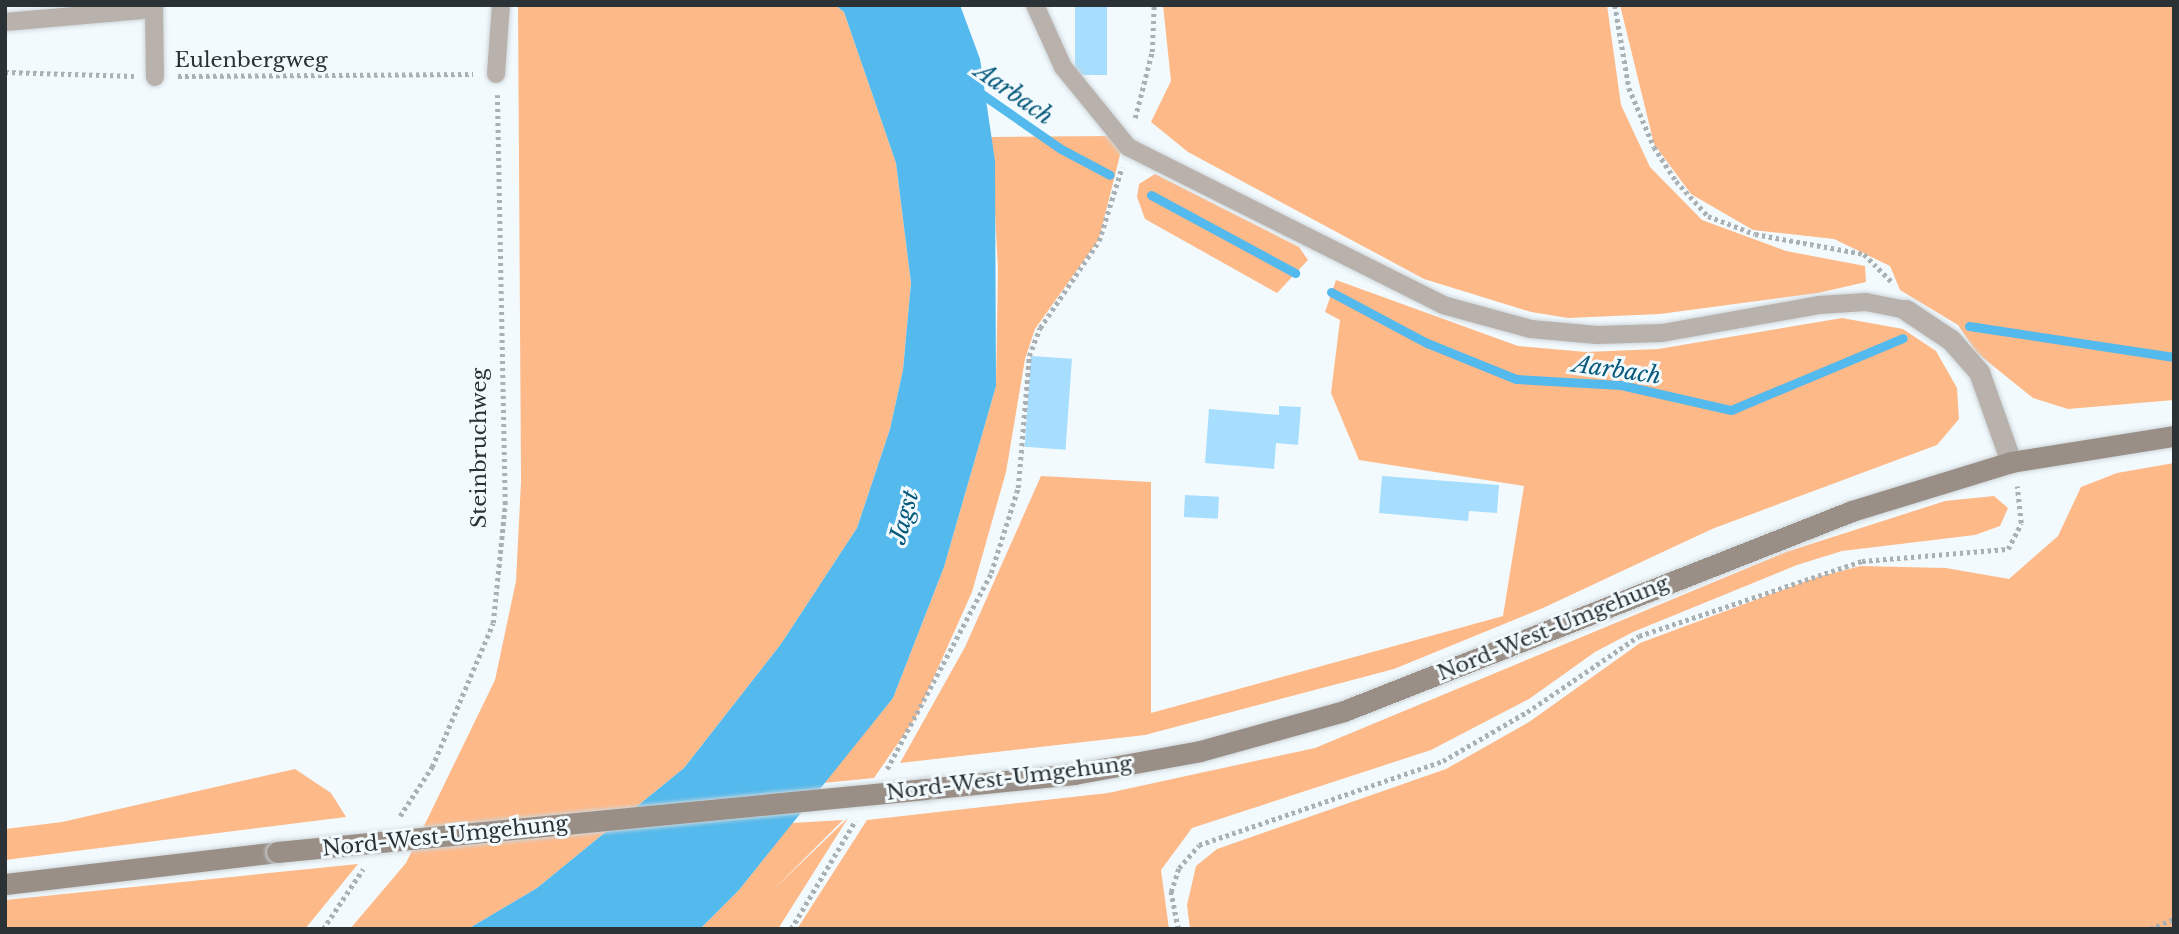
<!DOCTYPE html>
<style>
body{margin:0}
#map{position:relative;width:2179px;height:934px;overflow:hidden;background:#f2fafe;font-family:"Libre Baskerville",serif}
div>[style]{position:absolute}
.green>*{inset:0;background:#feb988}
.water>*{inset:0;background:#54b9ec}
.stream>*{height:9px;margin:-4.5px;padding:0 4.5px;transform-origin:4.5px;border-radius:4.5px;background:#54b9ec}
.building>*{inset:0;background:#a7defd;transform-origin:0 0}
.path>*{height:4.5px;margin-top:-2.25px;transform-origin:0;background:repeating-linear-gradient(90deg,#a9b1b5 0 3.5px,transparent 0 7px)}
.roads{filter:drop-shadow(0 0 2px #ced6da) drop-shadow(0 0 2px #ced6da)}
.service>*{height:18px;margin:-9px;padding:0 9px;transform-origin:9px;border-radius:9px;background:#b9b1ac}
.minor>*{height:21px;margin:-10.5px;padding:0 10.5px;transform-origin:10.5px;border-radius:10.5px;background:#b9b1ac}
.secondary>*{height:21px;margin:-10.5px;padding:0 10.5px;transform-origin:10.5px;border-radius:10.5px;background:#9a8f87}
.bridges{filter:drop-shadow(0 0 2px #ced6da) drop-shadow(0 0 2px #ced6da)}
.secondary-bridge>*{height:21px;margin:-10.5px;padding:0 10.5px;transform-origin:10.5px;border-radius:10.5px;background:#9a8f87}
span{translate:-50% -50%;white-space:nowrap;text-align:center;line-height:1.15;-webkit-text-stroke:6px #f2fafe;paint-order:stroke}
.street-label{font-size:21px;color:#2a3236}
.water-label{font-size:23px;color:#075a7c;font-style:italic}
.frame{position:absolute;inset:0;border:7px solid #2a3236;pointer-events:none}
</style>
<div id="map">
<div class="green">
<div style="clip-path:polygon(518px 5px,835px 5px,844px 12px,896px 163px,911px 283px,903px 370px,890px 429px,857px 528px,781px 644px,684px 768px,537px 888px,468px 929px,350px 929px,406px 863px,495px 680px,516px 581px,521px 482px)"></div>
<div style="clip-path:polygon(1163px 5px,1607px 5px,1621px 105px,1650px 167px,1702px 220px,1786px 251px,1865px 266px,1866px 282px,1818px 293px,1660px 314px,1568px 318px,1531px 312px,1424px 279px,1188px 152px,1151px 122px,1171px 81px)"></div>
<div style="clip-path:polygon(1620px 5px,2174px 5px,2174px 400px,2068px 409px,2033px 398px,1977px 353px,1958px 325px,1900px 290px,1890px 266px,1834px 239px,1753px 230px,1691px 194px,1654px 144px)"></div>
<div style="clip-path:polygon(1109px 136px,1121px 151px,1099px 239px,1035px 329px,1025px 359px,1006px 472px,972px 592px,916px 717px,874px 778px,823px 783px,893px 698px,944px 567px,996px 386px,998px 269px,991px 137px)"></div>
<div style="clip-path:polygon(1155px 174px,1299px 247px,1308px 260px,1277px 293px,1145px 219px,1137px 197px,1139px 184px)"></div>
<div style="clip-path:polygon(1336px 280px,1518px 346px,1586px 352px,1658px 349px,1842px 318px,1903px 329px,1936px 351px,1957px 388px,1959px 419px,1937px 445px,1712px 529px,1543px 608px,1394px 669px,1145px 735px,900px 763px,965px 647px,1041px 476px,1151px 482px,1151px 713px,1503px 616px,1524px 486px,1359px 460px,1331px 393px,1340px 320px,1325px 312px)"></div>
<div style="clip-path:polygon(2174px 463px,2174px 929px,1190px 929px,1187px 905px,1196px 866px,1217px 849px,1446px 769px,1529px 722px,1640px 643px,1817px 577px,1861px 566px,1946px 568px,2009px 579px,2058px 536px,2081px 487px,2117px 473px)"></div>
<div style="clip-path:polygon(1994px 496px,2008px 508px,2000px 526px,1975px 535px,1842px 551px,1797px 565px,1633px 632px,1595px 652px,1529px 699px,1431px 750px,1192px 828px,1161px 870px,1169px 929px,797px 929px,867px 820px,1108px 793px,1315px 748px,1786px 552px,1945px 501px)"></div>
<div style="clip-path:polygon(295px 769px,331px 793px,346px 817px,5px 860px,5px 829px,62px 822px)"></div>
<div style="clip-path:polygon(848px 818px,778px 929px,700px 929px,739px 890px,792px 823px,843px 820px,772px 891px)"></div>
<div style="clip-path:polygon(358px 864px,305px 929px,5px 929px,5px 900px)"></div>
</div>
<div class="water">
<div style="clip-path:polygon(835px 5px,960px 5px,980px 59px,995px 161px,996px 386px,944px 567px,893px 698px,739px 890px,700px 929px,468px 929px,537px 888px,684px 768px,781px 644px,857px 528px,890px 429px,903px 370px,911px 283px,896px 163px,844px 12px)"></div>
</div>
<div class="stream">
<div style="left:976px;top:90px;width:103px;rotate:34.8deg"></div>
<div style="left:1061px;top:149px;width:55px;rotate:28deg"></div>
<div style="left:1151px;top:195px;width:164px;rotate:28.4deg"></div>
<div style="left:1331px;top:292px;width:109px;rotate:28deg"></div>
<div style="left:1427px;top:343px;width:96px;rotate:22deg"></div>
<div style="left:1516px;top:379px;width:105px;rotate:3.3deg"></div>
<div style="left:1621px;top:385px;width:113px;rotate:12.8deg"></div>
<div style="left:1731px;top:410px;width:186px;rotate:-22.7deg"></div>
<div style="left:1969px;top:326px;width:207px;rotate:8.6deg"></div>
</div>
<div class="building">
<div style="left:1075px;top:5px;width:32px;height:70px"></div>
<div style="left:1031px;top:356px;width:41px;height:91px;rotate:4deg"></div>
<div style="clip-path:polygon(1279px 406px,1301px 407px,1298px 445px,1276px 443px,1274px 469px,1205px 463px,1209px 409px,1279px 415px)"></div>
<div style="clip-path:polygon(1382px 476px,1499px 485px,1497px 513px,1469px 511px,1468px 521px,1379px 513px)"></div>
<div style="left:1185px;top:495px;width:34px;height:22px;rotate:3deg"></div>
</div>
<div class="path">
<div style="left:1615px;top:5px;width:84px;rotate:80.4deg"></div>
<div style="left:1629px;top:88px;width:64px;rotate:67deg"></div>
<div style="left:1654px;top:147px;width:40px;rotate:57.1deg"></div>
<div style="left:1676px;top:181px;width:47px;rotate:47.6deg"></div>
<div style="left:1708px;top:216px;width:50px;rotate:21deg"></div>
<div style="left:1755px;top:234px;width:111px;rotate:10.4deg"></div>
<div style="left:1864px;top:254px;width:42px;rotate:45deg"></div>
<div style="left:5px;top:72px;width:129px;rotate:1.8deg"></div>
<div style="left:178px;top:76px;width:295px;rotate:-0.4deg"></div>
<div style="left:1135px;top:118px;width:68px;rotate:-75.6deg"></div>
<div style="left:1152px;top:52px;width:47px;rotate:-87.6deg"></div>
<div style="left:887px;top:769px;width:222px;rotate:-62deg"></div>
<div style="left:991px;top:573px;width:89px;rotate:-72.4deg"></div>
<div style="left:1018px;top:488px;width:132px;rotate:-85.2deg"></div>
<div style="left:1029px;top:356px;width:30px;rotate:-69deg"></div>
<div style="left:1040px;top:328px;width:105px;rotate:-55.9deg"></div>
<div style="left:1099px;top:241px;width:77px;rotate:-72.7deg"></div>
<div style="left:400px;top:816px;width:59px;rotate:-56.9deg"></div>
<div style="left:432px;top:767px;width:156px;rotate:-67deg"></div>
<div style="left:493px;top:623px;width:120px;rotate:-84.2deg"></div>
<div style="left:505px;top:504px;width:409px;rotate:-91.1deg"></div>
<div style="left:323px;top:929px;width:72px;rotate:-56.3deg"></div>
<div style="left:791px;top:929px;width:126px;rotate:-59.3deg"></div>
<div style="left:1178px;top:929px;width:38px;rotate:-101deg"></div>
<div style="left:1171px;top:892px;width:25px;rotate:-72deg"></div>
<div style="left:1179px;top:868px;width:30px;rotate:-49deg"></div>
<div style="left:1199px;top:845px;width:258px;rotate:-19deg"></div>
<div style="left:1443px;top:761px;width:97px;rotate:-30.3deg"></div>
<div style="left:1527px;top:712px;width:135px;rotate:-34.2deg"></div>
<div style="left:1639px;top:636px;width:235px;rotate:-18.6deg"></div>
<div style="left:1862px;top:561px;width:146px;rotate:-4.7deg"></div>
<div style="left:2008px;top:549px;width:29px;rotate:-63deg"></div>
<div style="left:2021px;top:523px;width:37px;rotate:-96deg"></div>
<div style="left:2150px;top:929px;width:26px;rotate:-23deg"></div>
</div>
<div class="roads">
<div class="service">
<div style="left:1035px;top:5px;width:68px;rotate:65.7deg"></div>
<div style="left:1063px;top:67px;width:103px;rotate:50.9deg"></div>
<div style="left:1128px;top:147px;width:352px;rotate:26.6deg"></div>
<div style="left:1443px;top:305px;width:91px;rotate:15.3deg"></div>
<div style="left:1531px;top:329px;width:66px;rotate:5.2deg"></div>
<div style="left:1597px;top:335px;width:65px;rotate:-1.8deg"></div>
<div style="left:1662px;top:333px;width:159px;rotate:-10.1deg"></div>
<div style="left:1819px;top:305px;width:47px;rotate:-3.7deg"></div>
<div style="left:1866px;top:302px;width:41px;rotate:11.3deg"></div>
<div style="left:5px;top:22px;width:150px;rotate:-5deg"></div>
<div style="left:154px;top:9px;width:68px;rotate:89.2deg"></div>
<div style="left:496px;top:74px;width:69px;rotate:-85.9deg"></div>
</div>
<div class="minor">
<div style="left:1906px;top:310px;width:54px;rotate:33.7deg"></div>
<div style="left:1951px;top:340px;width:43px;rotate:48.8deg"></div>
<div style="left:1979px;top:372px;width:96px;rotate:70.4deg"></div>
</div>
<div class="secondary">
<div style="left:926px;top:789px;width:149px;rotate:-5.8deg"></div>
<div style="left:1074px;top:774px;width:128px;rotate:-10.3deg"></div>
<div style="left:1200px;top:751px;width:149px;rotate:-15.5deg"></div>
<div style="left:1344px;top:711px;width:546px;rotate:-21.49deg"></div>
<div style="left:1852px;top:511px;width:166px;rotate:-17.1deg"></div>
<div style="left:2011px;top:462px;width:165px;rotate:-9.1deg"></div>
<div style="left:5px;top:884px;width:274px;rotate:-6.7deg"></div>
</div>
</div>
<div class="bridges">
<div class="secondary-bridge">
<div style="left:277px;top:852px;width:652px;rotate:-5.54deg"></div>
</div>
</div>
<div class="street-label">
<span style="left:251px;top:60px">Eulenbergweg</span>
<span style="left:479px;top:448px;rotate:-90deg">Steinbruchweg</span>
<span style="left:1553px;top:628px;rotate:-22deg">Nord-West-Umgehung</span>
<span style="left:1009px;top:778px;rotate:-7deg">Nord-West-Umgehung</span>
<span style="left:445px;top:836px;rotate:-6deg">Nord-West-Umgehung</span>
</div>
<div class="water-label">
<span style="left:1014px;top:94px;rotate:35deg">Aarbach</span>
<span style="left:1617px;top:370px;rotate:8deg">Aarbach</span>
<span style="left:904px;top:517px;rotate:-75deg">Jagst</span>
</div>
<div class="frame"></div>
</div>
